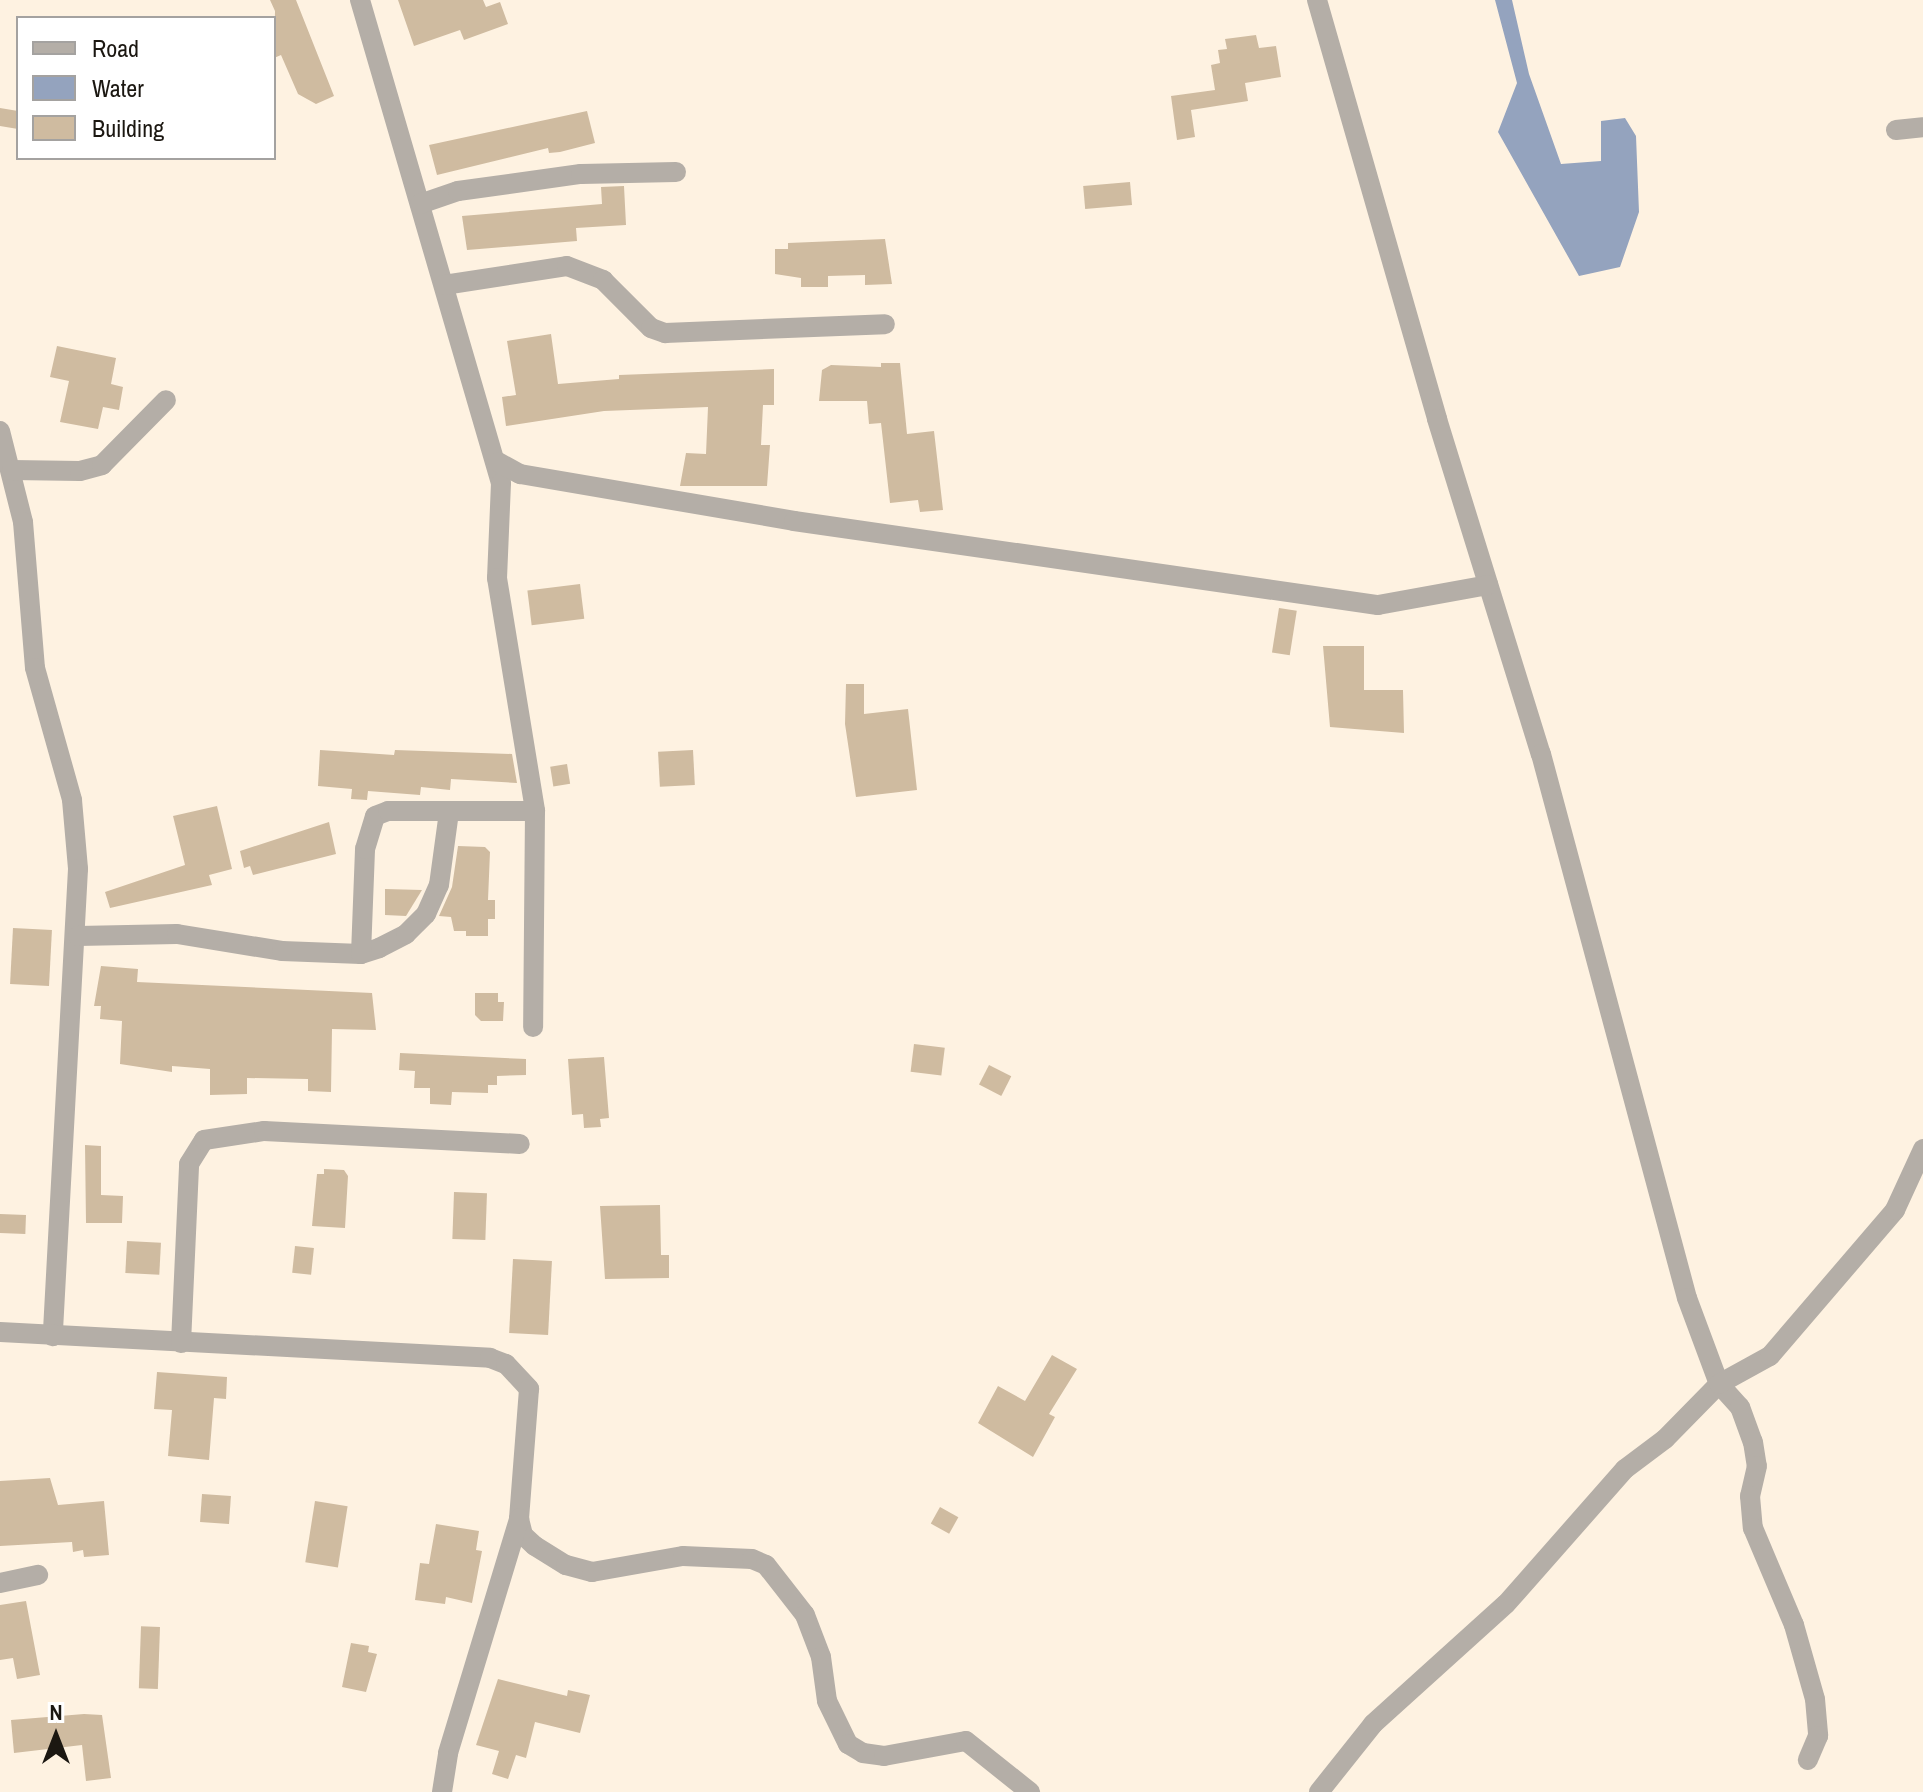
<!DOCTYPE html>
<style>
body{margin:0}
#map{position:relative;width:1923px;height:1792px;overflow:hidden;background:#fef2e1;font-family:"Archivo Narrow",sans-serif}
div>[style]{position:absolute}
.water>*{inset:0;background:#94a3be}
.building>*{inset:0;background:#cfbba0;transform-origin:0 0}
.minor>*{height:20px;margin:-10px;padding:0 10px;transform-origin:10px;border-radius:10px;background:#b4aea7}
span{translate:-50% -50%;white-space:nowrap;text-align:center;line-height:1.15;-webkit-text-stroke:6px #fff;paint-order:stroke}
.legend{position:absolute;left:16px;top:16px;width:260px;height:144px;box-sizing:border-box;background:#fff;border:2px solid #a4a2a0;margin:0;padding:10px 14px;list-style:none;font-size:24px;color:#1b1711}
.legend li{display:flex;align-items:center;gap:16px;height:40px}
.legend b{width:40px;border:2px solid #a4a2a0}
.north{position:absolute;left:16px;top:1696px;width:80px;height:80px;-webkit-text-stroke:6px #fff;paint-order:stroke;rotate:0deg;font-size:22px;font-weight:700;line-height:32px;text-align:center;color:#1b1711}
.north::after{content:'';display:block;margin:auto;width:28px;height:36px;background:#1b1711;clip-path:polygon(50% 0,100% 100%,50% 72%,0 100%)}
</style>
<div id="map">
<div class="water">
<div style="clip-path:polygon(1495px 0,1512px 0,1529px 74px,1561px 164px,1601px 161px,1601px 121px,1625px 118px,1636px 136px,1639px 212px,1620px 267px,1579px 276px,1498px 132px,1517px 83px)"></div>
</div>
<div class="building">
<div style="clip-path:polygon(270px 0,296px 0,334px 96px,316px 104px,298px 94px,281px 55px,274px 58px,275px 11px)"></div>
<div style="clip-path:polygon(398px 0,483px 0,486px 7px,500px 2px,508px 24px,464px 40px,460px 30px,414px 46px)"></div>
<div style="clip-path:polygon(1256px 35px,1259px 48px,1276px 46px,1281px 77px,1245px 83px,1248px 101px,1191px 110px,1195px 137px,1177px 140px,1171px 96px,1215px 90px,1211px 65px,1220px 63px,1218px 50px,1227px 49px,1225px 39px)"></div>
<div style="clip-path:polygon(0 108px,18px 111px,18px 129px,0 126px)"></div>
<div style="clip-path:polygon(587px 111px,595px 143px,560px 152px,549px 153px,548px 148px,437px 175px,429px 145px)"></div>
<div style="left:1130px;top:182px;width:23px;height:47px;rotate:85deg"></div>
<div style="clip-path:polygon(624px 186px,626px 225px,576px 228px,577px 241px,467px 250px,462px 216px,602px 204px,601px 187px)"></div>
<div style="clip-path:polygon(885px 239px,892px 284px,865px 285px,865px 275px,828px 276px,828px 287px,801px 287px,801px 278px,775px 274px,775px 249px,788px 249px,788px 243px)"></div>
<div style="clip-path:polygon(551px 334px,558px 384px,619px 379px,619px 375px,774px 369px,774px 405px,763px 405px,761px 445px,770px 445px,767px 486px,680px 486px,686px 453px,706px 454px,708px 407px,604px 411px,506px 426px,502px 397px,516px 395px,507px 341px)"></div>
<div style="clip-path:polygon(57px 346px,116px 358px,111px 384px,123px 387px,119px 410px,103px 407px,98px 429px,60px 422px,69px 381px,50px 377px)"></div>
<div style="clip-path:polygon(881px 363px,900px 363px,907px 434px,934px 431px,943px 510px,920px 512px,918px 500px,890px 503px,881px 423px,869px 424px,867px 401px,819px 401px,822px 370px,831px 365px,881px 367px)"></div>
<div style="left:580px;top:584px;width:35px;height:53px;rotate:83deg"></div>
<div style="left:1279px;top:608px;width:18px;height:45px;rotate:9deg"></div>
<div style="clip-path:polygon(1323px 646px,1364px 646px,1364px 690px,1403px 690px,1404px 733px,1330px 727px)"></div>
<div style="clip-path:polygon(846px 684px,864px 684px,864px 714px,908px 709px,917px 790px,856px 797px,845px 724px)"></div>
<div style="clip-path:polygon(320px 750px,394px 755px,395px 750px,512px 754px,517px 783px,451px 779px,450px 790px,421px 787px,420px 795px,368px 791px,367px 800px,351px 799px,352px 789px,318px 786px)"></div>
<div style="left:693px;top:750px;width:35px;height:35px;rotate:87deg"></div>
<div style="left:567px;top:764px;width:20px;height:17px;rotate:81deg"></div>
<div style="clip-path:polygon(217px 806px,232px 869px,209px 875px,212px 885px,110px 908px,105px 892px,185px 865px,173px 816px)"></div>
<div style="clip-path:polygon(329px 822px,336px 854px,253px 875px,250px 866px,244px 868px,240px 851px)"></div>
<div style="clip-path:polygon(458px 846px,485px 847px,490px 852px,488px 900px,495px 900px,495px 919px,488px 919px,488px 936px,466px 936px,466px 931px,454px 931px,451px 917px,439px 916px,452px 887px)"></div>
<div style="clip-path:polygon(385px 889px,422px 890px,406px 916px,385px 915px)"></div>
<div style="left:13px;top:928px;width:39px;height:56px;rotate:3deg"></div>
<div style="clip-path:polygon(101px 966px,138px 969px,137px 982px,372px 993px,376px 1030px,332px 1029px,331px 1092px,308px 1091px,308px 1079px,247px 1078px,247px 1094px,210px 1095px,210px 1069px,172px 1066px,172px 1072px,120px 1064px,122px 1021px,100px 1019px,101px 1006px,94px 1006px)"></div>
<div style="clip-path:polygon(475px 993px,498px 993px,498px 1002px,504px 1002px,503px 1021px,481px 1021px,475px 1015px)"></div>
<div style="left:914px;top:1044px;width:31px;height:28px;rotate:7deg"></div>
<div style="clip-path:polygon(400px 1053px,526px 1059px,526px 1075px,497px 1076px,497px 1085px,488px 1085px,488px 1093px,452px 1092px,451px 1105px,430px 1104px,430px 1088px,414px 1088px,415px 1071px,399px 1070px)"></div>
<div style="clip-path:polygon(604px 1057px,609px 1118px,600px 1119px,601px 1127px,584px 1128px,583px 1114px,572px 1115px,568px 1059px)"></div>
<div style="left:989px;top:1065px;width:25px;height:22px;rotate:27deg"></div>
<div style="clip-path:polygon(85px 1145px,101px 1146px,101px 1195px,123px 1196px,122px 1223px,86px 1223px)"></div>
<div style="clip-path:polygon(324px 1169px,344px 1170px,348px 1176px,345px 1228px,312px 1226px,317px 1174px,324px 1174px)"></div>
<div style="left:454px;top:1192px;width:33px;height:47px;rotate:2deg"></div>
<div style="clip-path:polygon(660px 1205px,661px 1255px,669px 1255px,669px 1278px,605px 1279px,600px 1206px)"></div>
<div style="left:0;top:1214px;width:26px;height:19px;rotate:2deg"></div>
<div style="left:127px;top:1241px;width:34px;height:32px;rotate:3deg"></div>
<div style="left:295px;top:1246px;width:19px;height:27px;rotate:6deg"></div>
<div style="left:513px;top:1259px;width:39px;height:74px;rotate:3deg"></div>
<div style="clip-path:polygon(1052px 1355px,1077px 1369px,1049px 1414px,1055px 1417px,1033px 1457px,978px 1423px,998px 1386px,1025px 1401px)"></div>
<div style="clip-path:polygon(157px 1372px,227px 1377px,226px 1399px,214px 1398px,209px 1460px,168px 1456px,172px 1410px,154px 1409px)"></div>
<div style="clip-path:polygon(50px 1478px,58px 1505px,104px 1501px,109px 1555px,84px 1557px,83px 1550px,73px 1552px,72px 1542px,0 1546px,0 1481px)"></div>
<div style="left:202px;top:1494px;width:29px;height:28px;rotate:4deg"></div>
<div style="left:315px;top:1501px;width:33px;height:62px;rotate:9deg"></div>
<div style="left:940px;top:1507px;width:21px;height:19px;rotate:29deg"></div>
<div style="clip-path:polygon(436px 1524px,479px 1531px,476px 1550px,482px 1551px,472px 1603px,446px 1597px,445px 1604px,415px 1600px,420px 1563px,429px 1564px)"></div>
<div style="clip-path:polygon(26px 1601px,40px 1675px,17px 1679px,13px 1658px,0 1660px,0 1605px)"></div>
<div style="left:160px;top:1627px;width:62px;height:19px;rotate:92deg"></div>
<div style="clip-path:polygon(351px 1643px,369px 1646px,368px 1652px,377px 1654px,366px 1692px,342px 1687px)"></div>
<div style="clip-path:polygon(498px 1679px,567px 1696px,568px 1690px,590px 1695px,580px 1733px,535px 1722px,526px 1758px,516px 1755px,508px 1779px,492px 1774px,499px 1751px,476px 1745px)"></div>
<div style="clip-path:polygon(84px 1714px,102px 1715px,111px 1778px,86px 1781px,82px 1745px,14px 1753px,11px 1720px)"></div>
</div>
<div class="minor">
<div style="left:360px;top:0;width:503px;rotate:73.73deg"></div>
<div style="left:501px;top:483px;width:95px;rotate:92.4deg"></div>
<div style="left:497px;top:578px;width:236px;rotate:80.7deg"></div>
<div style="left:535px;top:811px;width:216px;rotate:90.5deg"></div>
<div style="left:1317px;top:0;width:436px;rotate:74deg"></div>
<div style="left:1437px;top:419px;width:351px;rotate:72.8deg"></div>
<div style="left:1541px;top:754px;width:563px;rotate:74.98deg"></div>
<div style="left:1687px;top:1298px;width:92px;rotate:69.6deg"></div>
<div style="left:1719px;top:1384px;width:31px;rotate:48deg"></div>
<div style="left:1740px;top:1407px;width:37px;rotate:70deg"></div>
<div style="left:1753px;top:1442px;width:24px;rotate:81deg"></div>
<div style="left:1757px;top:1466px;width:31px;rotate:103deg"></div>
<div style="left:1750px;top:1496px;width:32px;rotate:85deg"></div>
<div style="left:1753px;top:1528px;width:105px;rotate:67.1deg"></div>
<div style="left:1794px;top:1625px;width:77px;rotate:74.2deg"></div>
<div style="left:1815px;top:1699px;width:37px;rotate:85deg"></div>
<div style="left:1818px;top:1736px;width:26px;rotate:113deg"></div>
<div style="left:1896px;top:130px;width:27px;rotate:-6deg"></div>
<div style="left:420px;top:204px;width:40px;rotate:-18.9deg"></div>
<div style="left:458px;top:191px;width:124px;rotate:-7.9deg"></div>
<div style="left:581px;top:174px;width:95px;rotate:-1.2deg"></div>
<div style="left:444px;top:285px;width:124px;rotate:-8.8deg"></div>
<div style="left:567px;top:266px;width:39px;rotate:21deg"></div>
<div style="left:603px;top:280px;width:68px;rotate:45deg"></div>
<div style="left:651px;top:328px;width:15px;rotate:20deg"></div>
<div style="left:665px;top:333px;width:220px;rotate:-2.3deg"></div>
<div style="left:0;top:431px;width:94px;rotate:75.8deg"></div>
<div style="left:23px;top:522px;width:146px;rotate:85.3deg"></div>
<div style="left:35px;top:668px;width:137px;rotate:74.3deg"></div>
<div style="left:72px;top:800px;width:69px;rotate:85deg"></div>
<div style="left:78px;top:869px;width:468px;rotate:93.1deg"></div>
<div style="left:498px;top:462px;width:25px;rotate:29deg"></div>
<div style="left:520px;top:474px;width:278px;rotate:9.7deg"></div>
<div style="left:794px;top:521px;width:590px;rotate:8.19deg"></div>
<div style="left:1378px;top:605px;width:112px;rotate:-10.3deg"></div>
<div style="left:12px;top:470px;width:68px;rotate:0.8deg"></div>
<div style="left:80px;top:471px;width:23px;rotate:-15deg"></div>
<div style="left:102px;top:465px;width:91px;rotate:-45.4deg"></div>
<div style="left:78px;top:936px;width:99px;rotate:-1.2deg"></div>
<div style="left:177px;top:934px;width:106px;rotate:9.2deg"></div>
<div style="left:282px;top:951px;width:79px;rotate:2.2deg"></div>
<div style="left:361px;top:954px;width:19px;rotate:-18deg"></div>
<div style="left:379px;top:948px;width:30px;rotate:-27deg"></div>
<div style="left:406px;top:934px;width:28px;rotate:-45deg"></div>
<div style="left:426px;top:914px;width:32px;rotate:-66deg"></div>
<div style="left:439px;top:885px;width:74px;rotate:-82.2deg"></div>
<div style="left:361px;top:954px;width:105px;rotate:-87.8deg"></div>
<div style="left:365px;top:849px;width:34px;rotate:-73deg"></div>
<div style="left:375px;top:816px;width:14px;rotate:-21deg"></div>
<div style="left:388px;top:811px;width:147px"></div>
<div style="left:0;top:1332px;width:491px;rotate:3deg"></div>
<div style="left:490px;top:1358px;width:17px;rotate:21deg"></div>
<div style="left:506px;top:1364px;width:34px;rotate:47deg"></div>
<div style="left:529px;top:1389px;width:130px;rotate:94.4deg"></div>
<div style="left:519px;top:1519px;width:16px;rotate:76deg"></div>
<div style="left:523px;top:1535px;width:16px;rotate:43deg"></div>
<div style="left:535px;top:1546px;width:36px;rotate:32deg"></div>
<div style="left:566px;top:1565px;width:27px;rotate:15deg"></div>
<div style="left:592px;top:1572px;width:92px;rotate:-10deg"></div>
<div style="left:683px;top:1556px;width:69px;rotate:2.5deg"></div>
<div style="left:752px;top:1559px;width:15px;rotate:23deg"></div>
<div style="left:766px;top:1565px;width:63px;rotate:52deg"></div>
<div style="left:805px;top:1615px;width:45px;rotate:69.1deg"></div>
<div style="left:821px;top:1657px;width:44px;rotate:82.2deg"></div>
<div style="left:827px;top:1701px;width:48px;rotate:64deg"></div>
<div style="left:848px;top:1744px;width:17px;rotate:31deg"></div>
<div style="left:863px;top:1753px;width:21px;rotate:8deg"></div>
<div style="left:884px;top:1756px;width:83px;rotate:-10.4deg"></div>
<div style="left:966px;top:1741px;width:82px;rotate:38.6deg"></div>
<div style="left:181px;top:1343px;width:179px;rotate:-87.4deg"></div>
<div style="left:189px;top:1164px;width:28px;rotate:-58deg"></div>
<div style="left:204px;top:1140px;width:61px;rotate:-8.5deg"></div>
<div style="left:264px;top:1131px;width:256px;rotate:2.9deg"></div>
<div style="left:0;top:1583px;width:39px;rotate:-12deg"></div>
<div style="left:442px;top:1792px;width:39px;rotate:-81deg"></div>
<div style="left:448px;top:1753px;width:245px;rotate:-73.1deg"></div>
<div style="left:1319px;top:1792px;width:87px;rotate:-51.5deg"></div>
<div style="left:1373px;top:1724px;width:179px;rotate:-42.1deg"></div>
<div style="left:1506px;top:1604px;width:180px;rotate:-48.6deg"></div>
<div style="left:1625px;top:1469px;width:50px;rotate:-36.9deg"></div>
<div style="left:1665px;top:1439px;width:77px;rotate:-45.5deg"></div>
<div style="left:1719px;top:1384px;width:58px;rotate:-28.8deg"></div>
<div style="left:1770px;top:1356px;width:192px;rotate:-49.4deg"></div>
<div style="left:1895px;top:1210px;width:67px;rotate:-65.3deg"></div>
</div>
<ul class="legend">
<li><b style="height:10px;background:#b4aea7"></b>Road</li>
<li><b style="height:22px;background:#94a3be"></b>Water</li>
<li><b style="height:22px;background:#cfbba0"></b>Building</li>
</ul>
<div class="north">N</div>
</div>
